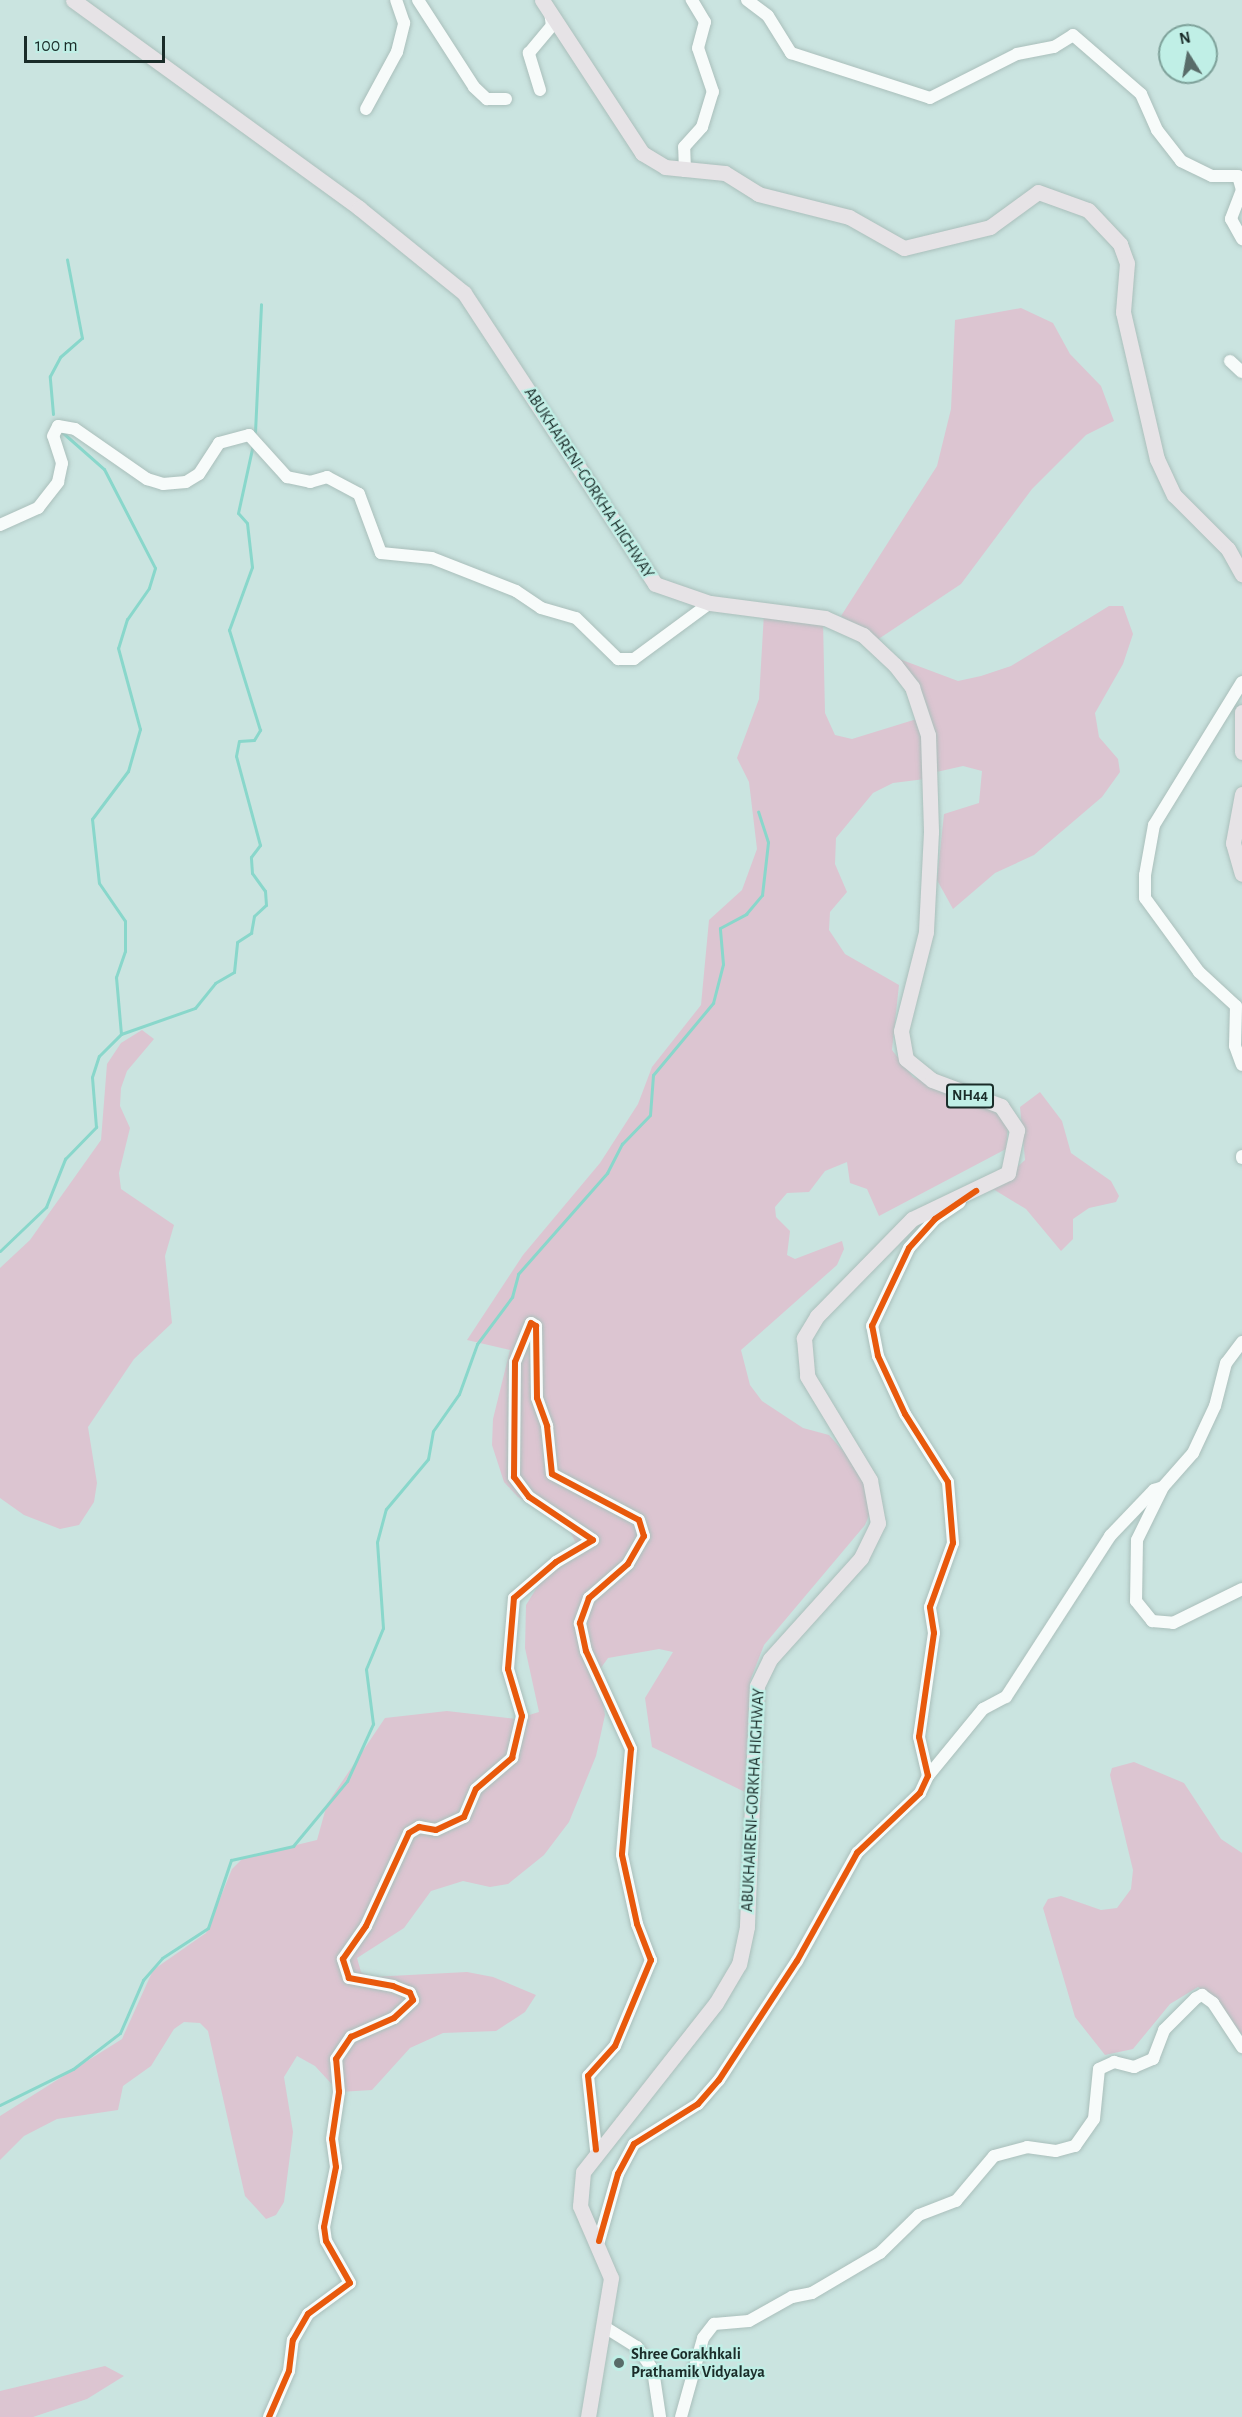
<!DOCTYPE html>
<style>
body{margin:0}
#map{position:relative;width:1242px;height:2417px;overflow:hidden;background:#cae4e0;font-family:"Alegreya Sans",sans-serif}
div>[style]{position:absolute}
.green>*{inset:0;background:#dcc5d1}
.stream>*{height:3px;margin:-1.5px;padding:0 1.5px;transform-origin:1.5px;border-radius:1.5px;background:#89d7cb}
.roads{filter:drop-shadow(0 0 2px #aabfbb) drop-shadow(0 0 2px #aabfbb)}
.minor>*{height:12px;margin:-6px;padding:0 6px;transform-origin:6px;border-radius:6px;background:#f7fbfa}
.major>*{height:15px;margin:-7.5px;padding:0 7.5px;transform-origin:7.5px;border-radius:7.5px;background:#e6e3e6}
.cycleway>*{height:6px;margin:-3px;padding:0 3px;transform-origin:3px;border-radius:3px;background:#e8590c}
.dots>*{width:16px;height:16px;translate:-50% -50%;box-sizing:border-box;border:3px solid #c0efe6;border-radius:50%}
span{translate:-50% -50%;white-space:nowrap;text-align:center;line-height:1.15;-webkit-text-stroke:4.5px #c0efe6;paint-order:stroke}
.shield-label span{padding:2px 4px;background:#c0efe6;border:2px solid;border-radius:4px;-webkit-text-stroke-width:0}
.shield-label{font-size:15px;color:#1a2c29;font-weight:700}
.street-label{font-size:16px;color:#1a2c29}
.poi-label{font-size:16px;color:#1a2c29;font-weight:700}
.left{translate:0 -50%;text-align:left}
.north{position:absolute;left:1158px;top:24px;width:60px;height:60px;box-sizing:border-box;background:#c0efe6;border:2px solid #7ea19a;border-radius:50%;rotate:349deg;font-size:16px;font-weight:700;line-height:24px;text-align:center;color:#1a2c29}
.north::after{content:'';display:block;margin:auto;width:21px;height:27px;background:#586c69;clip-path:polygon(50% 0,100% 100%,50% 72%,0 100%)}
.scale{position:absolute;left:24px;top:36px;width:141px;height:27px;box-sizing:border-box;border:3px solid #1a2c29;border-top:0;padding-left:8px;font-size:18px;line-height:21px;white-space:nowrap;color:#1a2c29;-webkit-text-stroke:4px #c0efe6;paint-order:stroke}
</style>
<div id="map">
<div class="green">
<div style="clip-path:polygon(1021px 308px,1053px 323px,1070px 354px,1101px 386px,1114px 421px,1086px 435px,1032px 489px,961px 584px,877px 640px,841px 616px,937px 466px,951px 409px,955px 320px)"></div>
<div style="clip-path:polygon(1109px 606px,1123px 606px,1133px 634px,1123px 664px,1095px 713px,1099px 737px,1118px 759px,1120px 772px,1102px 797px,1034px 855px,995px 873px,953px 909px,937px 880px,944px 814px,979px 803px,982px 771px,963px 766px,932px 773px,930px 717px,919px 687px,894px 657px,958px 681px,981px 676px,1011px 666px)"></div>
<div style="clip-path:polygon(764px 613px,823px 621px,825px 713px,835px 735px,852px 739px,920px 718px,925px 779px,893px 783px,873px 793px,836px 838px,835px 864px,847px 892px,830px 912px,829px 930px,845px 954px,899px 985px,892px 1050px,913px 1077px,996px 1110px,1008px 1125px,1006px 1149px,879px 1216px,867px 1189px,850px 1183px,847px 1162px,825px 1171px,809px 1192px,787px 1193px,775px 1207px,776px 1217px,790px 1231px,787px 1255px,795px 1259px,842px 1241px,844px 1249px,837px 1265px,741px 1350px,750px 1385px,762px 1401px,803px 1428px,829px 1435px,869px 1480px,874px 1504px,865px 1525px,764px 1645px,750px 1681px,745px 1792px,652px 1747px,645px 1698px,673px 1652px,659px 1649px,608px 1658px,598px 1672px,605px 1715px,596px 1756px,569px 1822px,544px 1855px,508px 1884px,490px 1887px,463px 1881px,431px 1891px,404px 1928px,357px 1958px,361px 1972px,371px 1977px,467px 1972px,493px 1977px,536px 1995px,525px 2012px,496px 2031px,443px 2033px,410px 2048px,372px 2090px,339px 2092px,315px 2066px,297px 2056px,284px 2077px,293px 2132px,284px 2202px,276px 2215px,266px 2219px,245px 2196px,208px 2031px,200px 2023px,184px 2022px,174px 2029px,151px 2066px,123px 2086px,118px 2110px,57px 2119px,24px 2136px,0 2160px,0 2116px,122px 2039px,153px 1970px,206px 1933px,232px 1869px,243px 1858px,317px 1840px,327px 1804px,385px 1718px,447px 1711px,516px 1719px,539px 1712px,525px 1648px,526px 1605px,544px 1576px,578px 1547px,568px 1528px,518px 1497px,504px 1482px,492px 1445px,493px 1419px,510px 1350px,467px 1340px,523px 1255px,600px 1163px,638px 1104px,652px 1067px,701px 1005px,709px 920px,742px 890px,757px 849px,749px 782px,737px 758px,759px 699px)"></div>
<div style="clip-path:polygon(142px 1030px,154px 1039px,127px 1071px,121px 1088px,120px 1106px,130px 1128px,119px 1173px,121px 1189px,174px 1225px,165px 1256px,172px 1323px,134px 1359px,88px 1427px,97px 1483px,94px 1502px,79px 1525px,60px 1529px,24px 1515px,0 1498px,0 1268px,30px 1240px,101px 1140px,107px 1064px,121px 1043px)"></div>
<div style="clip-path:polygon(1040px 1092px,1062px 1121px,1071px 1153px,1111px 1181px,1119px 1196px,1116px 1202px,1089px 1208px,1073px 1219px,1073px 1239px,1061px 1251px,1026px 1209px,993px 1189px,1025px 1160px,1020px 1107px)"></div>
<div style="clip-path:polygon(1134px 1762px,1184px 1783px,1221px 1839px,1242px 1853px,1242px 2035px,1217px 1999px,1198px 1987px,1170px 2004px,1133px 2049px,1105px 2055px,1075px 2017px,1043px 1908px,1048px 1899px,1061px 1896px,1101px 1910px,1117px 1908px,1131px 1889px,1133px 1870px,1110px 1775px,1112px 1768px)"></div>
<div style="clip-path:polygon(105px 2366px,124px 2376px,87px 2399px,33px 2417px,0 2417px,0 2391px)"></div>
</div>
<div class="stream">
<div style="left:53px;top:414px;width:38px;rotate:-95deg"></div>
<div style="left:50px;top:376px;width:21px;rotate:-62deg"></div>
<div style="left:60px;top:357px;width:29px;rotate:-41deg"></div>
<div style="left:82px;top:338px;width:80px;rotate:-100.8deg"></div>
<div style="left:62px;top:432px;width:56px;rotate:41.4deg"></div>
<div style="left:104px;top:469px;width:111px;rotate:62.7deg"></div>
<div style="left:155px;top:568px;width:21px;rotate:107deg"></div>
<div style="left:149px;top:588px;width:38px;rotate:125deg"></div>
<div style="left:127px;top:619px;width:30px;rotate:107deg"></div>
<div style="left:118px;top:648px;width:84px;rotate:74.8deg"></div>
<div style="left:140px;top:729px;width:44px;rotate:105.9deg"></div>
<div style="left:128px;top:771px;width:60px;rotate:126.9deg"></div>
<div style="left:92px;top:819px;width:64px;rotate:83.8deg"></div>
<div style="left:99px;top:883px;width:46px;rotate:55.6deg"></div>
<div style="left:125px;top:921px;width:30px;rotate:90deg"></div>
<div style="left:125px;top:951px;width:28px;rotate:109deg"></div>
<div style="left:116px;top:977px;width:57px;rotate:85deg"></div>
<div style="left:255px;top:432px;width:128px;rotate:-87.3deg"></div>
<div style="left:0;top:1251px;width:64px;rotate:-43.7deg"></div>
<div style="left:46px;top:1207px;width:52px;rotate:-68.4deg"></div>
<div style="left:65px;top:1159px;width:45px;rotate:-45.9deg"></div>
<div style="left:96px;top:1127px;width:50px;rotate:-94.6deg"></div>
<div style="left:92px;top:1077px;width:22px;rotate:-72deg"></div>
<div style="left:99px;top:1056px;width:31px;rotate:-45deg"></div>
<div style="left:121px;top:1034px;width:78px;rotate:-19.4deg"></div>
<div style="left:195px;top:1008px;width:32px;rotate:-51deg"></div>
<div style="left:215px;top:983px;width:22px;rotate:-30deg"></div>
<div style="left:234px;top:972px;width:30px;rotate:-84deg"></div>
<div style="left:237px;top:942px;width:17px;rotate:-33deg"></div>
<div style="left:251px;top:933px;width:17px;rotate:-80deg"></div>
<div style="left:254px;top:916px;width:16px;rotate:-43deg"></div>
<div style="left:266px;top:905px;width:14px;rotate:-94deg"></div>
<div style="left:265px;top:891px;width:22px;rotate:-126deg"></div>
<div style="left:252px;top:873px;width:16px;rotate:-94deg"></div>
<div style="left:251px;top:857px;width:15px;rotate:-53deg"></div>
<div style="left:260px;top:845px;width:92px;rotate:-105.1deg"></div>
<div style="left:236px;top:756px;width:15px;rotate:-79deg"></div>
<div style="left:239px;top:741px;width:15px;rotate:-4deg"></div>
<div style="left:254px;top:740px;width:12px;rotate:-59deg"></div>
<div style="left:260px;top:730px;width:105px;rotate:-107.2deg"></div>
<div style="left:229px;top:630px;width:67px;rotate:-69.9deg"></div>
<div style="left:252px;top:567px;width:44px;rotate:-96.5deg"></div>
<div style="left:247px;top:523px;width:13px;rotate:-132deg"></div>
<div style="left:238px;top:513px;width:71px;rotate:-77.7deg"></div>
<div style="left:0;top:2105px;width:81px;rotate:-26.3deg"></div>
<div style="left:73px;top:2069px;width:59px;rotate:-37.5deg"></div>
<div style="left:120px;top:2033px;width:58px;rotate:-66.5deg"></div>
<div style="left:143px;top:1980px;width:29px;rotate:-49deg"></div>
<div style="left:162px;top:1958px;width:55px;rotate:-33.1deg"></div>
<div style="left:208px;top:1928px;width:72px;rotate:-71.3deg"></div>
<div style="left:231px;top:1860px;width:64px;rotate:-12.7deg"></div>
<div style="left:293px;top:1846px;width:85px;rotate:-50.3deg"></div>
<div style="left:347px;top:1781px;width:63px;rotate:-65.5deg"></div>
<div style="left:373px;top:1724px;width:55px;rotate:-97.3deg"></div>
<div style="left:366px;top:1669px;width:44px;rotate:-67.5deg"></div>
<div style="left:383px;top:1628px;width:86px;rotate:-94deg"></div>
<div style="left:377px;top:1542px;width:34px;rotate:-75deg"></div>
<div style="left:386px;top:1509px;width:65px;rotate:-50deg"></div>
<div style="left:428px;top:1459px;width:28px;rotate:-80deg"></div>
<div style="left:433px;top:1431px;width:45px;rotate:-54.9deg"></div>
<div style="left:459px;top:1394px;width:53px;rotate:-70.2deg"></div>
<div style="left:477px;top:1344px;width:59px;rotate:-53.3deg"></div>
<div style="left:512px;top:1297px;width:24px;rotate:-75deg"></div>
<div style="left:518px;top:1274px;width:135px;rotate:-48.6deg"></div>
<div style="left:607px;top:1173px;width:33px;rotate:-63deg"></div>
<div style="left:622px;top:1144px;width:40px;rotate:-46deg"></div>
<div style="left:650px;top:1115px;width:40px;rotate:-85.7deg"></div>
<div style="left:653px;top:1075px;width:94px;rotate:-50.2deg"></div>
<div style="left:713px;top:1003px;width:40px;rotate:-75.6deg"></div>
<div style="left:723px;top:964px;width:36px;rotate:-95deg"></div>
<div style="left:720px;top:928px;width:30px;rotate:-28deg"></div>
<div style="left:746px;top:914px;width:25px;rotate:-50deg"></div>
<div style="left:762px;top:895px;width:53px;rotate:-83.5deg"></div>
<div style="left:768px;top:842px;width:32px;rotate:-108deg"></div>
</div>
<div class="roads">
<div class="minor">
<div style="left:418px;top:0;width:103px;rotate:57.2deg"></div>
<div style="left:474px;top:87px;width:18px;rotate:43deg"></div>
<div style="left:487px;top:99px;width:19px"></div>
<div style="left:747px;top:0;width:26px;rotate:37deg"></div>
<div style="left:768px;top:16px;width:44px;rotate:58.1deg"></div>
<div style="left:791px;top:53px;width:146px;rotate:17.9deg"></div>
<div style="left:930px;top:98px;width:97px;rotate:-26.8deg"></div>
<div style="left:1017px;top:54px;width:38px;rotate:-11deg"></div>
<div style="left:1054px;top:47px;width:22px;rotate:-32deg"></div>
<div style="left:1073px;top:35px;width:90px;rotate:40.9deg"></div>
<div style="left:1141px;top:94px;width:39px;rotate:66deg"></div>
<div style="left:1157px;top:130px;width:39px;rotate:52deg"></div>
<div style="left:1181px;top:161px;width:34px;rotate:26deg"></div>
<div style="left:1212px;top:176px;width:26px"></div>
<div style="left:1238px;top:176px;width:15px;rotate:74deg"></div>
<div style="left:540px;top:90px;width:39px;rotate:-107deg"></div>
<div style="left:529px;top:53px;width:35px;rotate:-50deg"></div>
<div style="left:552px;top:26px;width:14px;rotate:-98deg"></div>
<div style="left:366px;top:109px;width:65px;rotate:-61.5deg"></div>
<div style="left:397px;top:52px;width:30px;rotate:-76deg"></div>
<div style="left:404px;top:23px;width:24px;rotate:-109deg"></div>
<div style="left:685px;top:171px;width:24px;rotate:-92deg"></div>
<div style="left:684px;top:147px;width:27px;rotate:-48deg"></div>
<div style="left:702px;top:127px;width:37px;rotate:-73deg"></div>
<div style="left:713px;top:92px;width:46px;rotate:-108.8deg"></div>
<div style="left:698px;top:48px;width:27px;rotate:-75deg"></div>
<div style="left:705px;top:22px;width:26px;rotate:-121deg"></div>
<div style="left:1242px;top:190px;width:31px;rotate:111deg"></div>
<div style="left:1231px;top:219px;width:23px;rotate:61deg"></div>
<div style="left:1230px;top:361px;width:16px;rotate:43deg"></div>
<div style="left:0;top:525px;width:42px;rotate:-24.1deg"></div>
<div style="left:38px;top:508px;width:33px;rotate:-52deg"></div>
<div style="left:58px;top:482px;width:19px;rotate:-78deg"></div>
<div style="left:62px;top:463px;width:28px;rotate:-108deg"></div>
<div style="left:53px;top:436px;width:11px;rotate:-63deg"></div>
<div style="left:58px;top:426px;width:17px;rotate:10deg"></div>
<div style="left:75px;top:429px;width:88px;rotate:34.8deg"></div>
<div style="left:147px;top:479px;width:17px;rotate:17deg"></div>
<div style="left:163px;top:484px;width:23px;rotate:-5deg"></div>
<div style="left:186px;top:482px;width:15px;rotate:-32deg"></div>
<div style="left:199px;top:474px;width:37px;rotate:-57deg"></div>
<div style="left:219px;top:443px;width:31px;rotate:-15deg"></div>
<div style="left:249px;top:435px;width:57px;rotate:47.9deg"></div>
<div style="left:287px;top:477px;width:24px;rotate:12deg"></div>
<div style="left:310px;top:482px;width:18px;rotate:-16deg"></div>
<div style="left:327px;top:477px;width:36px;rotate:28deg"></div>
<div style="left:359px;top:494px;width:63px;rotate:69.6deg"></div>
<div style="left:381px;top:553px;width:51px;rotate:5.6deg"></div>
<div style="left:432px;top:558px;width:90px;rotate:21.4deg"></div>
<div style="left:516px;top:591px;width:30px;rotate:34deg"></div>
<div style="left:541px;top:608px;width:36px;rotate:16deg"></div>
<div style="left:576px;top:618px;width:59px;rotate:44.3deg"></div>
<div style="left:618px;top:659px;width:16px"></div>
<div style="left:634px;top:659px;width:94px;rotate:-36.4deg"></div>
<div style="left:1242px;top:682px;width:168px;rotate:121.6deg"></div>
<div style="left:1154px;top:825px;width:51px;rotate:100.2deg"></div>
<div style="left:1145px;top:875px;width:23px;rotate:90deg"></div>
<div style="left:1145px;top:898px;width:92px;rotate:53.9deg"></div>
<div style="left:1199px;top:972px;width:50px;rotate:42.6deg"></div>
<div style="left:1236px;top:1006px;width:40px;rotate:91.4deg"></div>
<div style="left:1235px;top:1046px;width:20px;rotate:70deg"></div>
<div style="left:1242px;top:1156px;width:2px;rotate:90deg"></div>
<div style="left:1242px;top:1342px;width:26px;rotate:127deg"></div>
<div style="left:1226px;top:1363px;width:44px;rotate:104.3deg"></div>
<div style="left:1215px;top:1406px;width:52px;rotate:115.1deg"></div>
<div style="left:1193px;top:1453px;width:45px;rotate:131.4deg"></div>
<div style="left:1163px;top:1487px;width:59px;rotate:116.1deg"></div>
<div style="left:1137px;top:1540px;width:61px;rotate:90.9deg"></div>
<div style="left:1136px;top:1601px;width:26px;rotate:51deg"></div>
<div style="left:1152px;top:1621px;width:21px;rotate:5deg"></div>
<div style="left:1173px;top:1623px;width:77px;rotate:-26.2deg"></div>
<div style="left:928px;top:1776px;width:87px;rotate:-50.6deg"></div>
<div style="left:983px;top:1709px;width:26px;rotate:-28deg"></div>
<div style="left:1006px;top:1697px;width:192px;rotate:-57.1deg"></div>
<div style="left:1110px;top:1536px;width:64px;rotate:-46.3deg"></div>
<div style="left:1154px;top:1490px;width:9px;rotate:-18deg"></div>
<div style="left:599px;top:2241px;width:70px;rotate:-74.2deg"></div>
<div style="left:618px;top:2174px;width:34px;rotate:-62deg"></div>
<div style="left:634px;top:2144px;width:75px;rotate:-32deg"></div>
<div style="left:698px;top:2104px;width:32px;rotate:-49deg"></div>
<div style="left:719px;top:2080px;width:142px;rotate:-56.8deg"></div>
<div style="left:797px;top:1961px;width:124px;rotate:-60.9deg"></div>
<div style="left:857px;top:1853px;width:87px;rotate:-43.6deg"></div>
<div style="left:920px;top:1793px;width:19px;rotate:-65deg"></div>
<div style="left:928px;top:1776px;width:40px;rotate:-103deg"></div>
<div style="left:919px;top:1737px;width:105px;rotate:-81.8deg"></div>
<div style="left:934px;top:1633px;width:26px;rotate:-99deg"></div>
<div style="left:930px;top:1607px;width:68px;rotate:-70.2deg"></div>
<div style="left:953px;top:1543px;width:61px;rotate:-94.7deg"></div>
<div style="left:948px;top:1482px;width:80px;rotate:-122.3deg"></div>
<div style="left:905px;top:1414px;width:64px;rotate:-115deg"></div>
<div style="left:878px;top:1356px;width:31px;rotate:-101deg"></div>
<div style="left:872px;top:1326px;width:86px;rotate:-64.6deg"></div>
<div style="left:909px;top:1248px;width:39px;rotate:-48deg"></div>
<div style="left:935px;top:1219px;width:30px;rotate:-34deg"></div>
<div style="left:603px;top:2326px;width:40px;rotate:32deg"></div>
<div style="left:637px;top:2347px;width:28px;rotate:55deg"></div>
<div style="left:653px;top:2370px;width:48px;rotate:81.5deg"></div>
<div style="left:269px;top:2417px;width:50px;rotate:-66.5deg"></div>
<div style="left:289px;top:2371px;width:31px;rotate:-83deg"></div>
<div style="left:293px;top:2340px;width:30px;rotate:-60deg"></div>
<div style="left:308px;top:2314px;width:52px;rotate:-36.4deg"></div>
<div style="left:350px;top:2283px;width:48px;rotate:-119.7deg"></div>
<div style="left:326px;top:2241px;width:14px;rotate:-98deg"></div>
<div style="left:324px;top:2227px;width:61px;rotate:-78.7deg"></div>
<div style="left:336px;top:2167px;width:28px;rotate:-98deg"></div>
<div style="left:332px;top:2139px;width:48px;rotate:-81.5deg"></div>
<div style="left:339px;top:2092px;width:33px;rotate:-95deg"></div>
<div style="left:336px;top:2059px;width:27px;rotate:-56deg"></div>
<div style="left:351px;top:2037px;width:47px;rotate:-23.8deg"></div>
<div style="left:394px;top:2018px;width:26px;rotate:-43deg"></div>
<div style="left:413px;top:2000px;width:8px;rotate:-113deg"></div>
<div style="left:410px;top:1993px;width:18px;rotate:-158deg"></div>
<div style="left:393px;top:1986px;width:45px;rotate:-169.7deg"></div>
<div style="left:349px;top:1978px;width:20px;rotate:-108deg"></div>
<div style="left:343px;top:1959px;width:40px;rotate:-55.1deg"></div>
<div style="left:366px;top:1926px;width:102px;rotate:-65.2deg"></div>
<div style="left:409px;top:1833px;width:12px;rotate:-31deg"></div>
<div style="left:419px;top:1827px;width:17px;rotate:10deg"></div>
<div style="left:436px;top:1830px;width:31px;rotate:-25deg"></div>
<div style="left:464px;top:1817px;width:30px;rotate:-67deg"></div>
<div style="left:476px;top:1789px;width:48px;rotate:-40.7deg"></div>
<div style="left:512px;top:1758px;width:43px;rotate:-76.6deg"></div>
<div style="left:522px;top:1716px;width:49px;rotate:-106.6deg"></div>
<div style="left:508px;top:1669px;width:71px;rotate:-85.2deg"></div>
<div style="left:514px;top:1598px;width:55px;rotate:-40.6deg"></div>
<div style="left:556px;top:1562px;width:43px;rotate:-30.7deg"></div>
<div style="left:593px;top:1540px;width:77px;rotate:-146.1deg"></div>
<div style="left:529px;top:1497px;width:25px;rotate:-127deg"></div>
<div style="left:514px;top:1477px;width:115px;rotate:-89.5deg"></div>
<div style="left:515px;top:1362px;width:42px;rotate:-67.7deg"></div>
<div style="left:531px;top:1323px;width:6px;rotate:31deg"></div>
<div style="left:536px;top:1326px;width:72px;rotate:89.2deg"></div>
<div style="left:537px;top:1398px;width:30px;rotate:70deg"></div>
<div style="left:547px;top:1426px;width:48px;rotate:84.1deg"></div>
<div style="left:552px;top:1474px;width:98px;rotate:27.9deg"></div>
<div style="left:639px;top:1520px;width:17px;rotate:73deg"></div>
<div style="left:644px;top:1536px;width:32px;rotate:120deg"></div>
<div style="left:628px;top:1564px;width:52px;rotate:138.9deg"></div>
<div style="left:589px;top:1598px;width:27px;rotate:110deg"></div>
<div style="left:580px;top:1623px;width:29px;rotate:78deg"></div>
<div style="left:586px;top:1651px;width:108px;rotate:65.3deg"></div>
<div style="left:631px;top:1749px;width:106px;rotate:94.9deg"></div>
<div style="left:622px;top:1855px;width:71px;rotate:77.7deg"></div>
<div style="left:637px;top:1924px;width:39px;rotate:69deg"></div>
<div style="left:651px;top:1960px;width:93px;rotate:112.7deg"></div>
<div style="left:615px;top:2046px;width:40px;rotate:132deg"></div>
<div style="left:588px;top:2076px;width:74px;rotate:83.8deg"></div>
<div style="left:681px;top:2417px;width:82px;rotate:-74.4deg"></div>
<div style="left:703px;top:2338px;width:18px;rotate:-52deg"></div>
<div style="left:714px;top:2324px;width:35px;rotate:-5deg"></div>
<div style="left:749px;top:2321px;width:49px;rotate:-29.2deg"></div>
<div style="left:792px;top:2297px;width:20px;rotate:-11deg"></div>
<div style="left:812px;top:2293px;width:79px;rotate:-30.5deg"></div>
<div style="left:880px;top:2253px;width:54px;rotate:-44.3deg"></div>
<div style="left:919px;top:2215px;width:40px;rotate:-21deg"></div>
<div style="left:956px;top:2201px;width:59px;rotate:-49.8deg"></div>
<div style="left:994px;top:2156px;width:34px;rotate:-15deg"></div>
<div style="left:1027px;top:2147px;width:29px;rotate:8deg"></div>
<div style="left:1056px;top:2151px;width:20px;rotate:-15deg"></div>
<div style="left:1075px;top:2146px;width:33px;rotate:-55deg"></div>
<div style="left:1094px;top:2119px;width:50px;rotate:-84.3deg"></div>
<div style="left:1099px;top:2069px;width:17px;rotate:-25deg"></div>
<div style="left:1114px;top:2062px;width:21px;rotate:14deg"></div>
<div style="left:1134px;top:2067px;width:21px;rotate:-23deg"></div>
<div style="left:1153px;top:2059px;width:31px;rotate:-69deg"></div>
<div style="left:1164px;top:2030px;width:45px;rotate:-45deg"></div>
<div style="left:1196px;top:1998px;width:7px;rotate:-27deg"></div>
<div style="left:1202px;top:1995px;width:14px;rotate:36deg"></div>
<div style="left:1213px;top:2003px;width:53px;rotate:56.6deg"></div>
</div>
<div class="major">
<div style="left:73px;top:0;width:354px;rotate:36deg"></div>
<div style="left:359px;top:208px;width:135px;rotate:39deg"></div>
<div style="left:464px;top:293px;width:348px;rotate:56.7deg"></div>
<div style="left:655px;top:584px;width:58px;rotate:19.1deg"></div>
<div style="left:710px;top:603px;width:116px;rotate:7.4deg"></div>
<div style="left:825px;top:618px;width:42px;rotate:24.1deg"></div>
<div style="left:863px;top:635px;width:44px;rotate:43.2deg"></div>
<div style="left:895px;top:665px;width:28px;rotate:52deg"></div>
<div style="left:912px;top:687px;width:51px;rotate:71.6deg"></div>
<div style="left:928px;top:735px;width:97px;rotate:88.2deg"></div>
<div style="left:931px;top:832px;width:100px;rotate:92.9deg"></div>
<div style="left:926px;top:932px;width:102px;rotate:104.2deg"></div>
<div style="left:901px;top:1031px;width:28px;rotate:80deg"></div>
<div style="left:906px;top:1059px;width:33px;rotate:39deg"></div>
<div style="left:932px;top:1080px;width:74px;rotate:20.6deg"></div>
<div style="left:1001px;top:1106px;width:29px;rotate:56deg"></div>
<div style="left:1017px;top:1130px;width:44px;rotate:101.8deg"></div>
<div style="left:1008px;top:1173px;width:106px;rotate:154.4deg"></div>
<div style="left:912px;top:1219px;width:136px;rotate:134.4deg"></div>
<div style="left:817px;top:1316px;width:26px;rotate:121deg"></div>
<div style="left:804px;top:1338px;width:38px;rotate:85deg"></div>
<div style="left:807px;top:1376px;width:122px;rotate:58.8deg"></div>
<div style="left:870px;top:1480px;width:44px;rotate:79.5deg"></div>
<div style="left:878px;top:1523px;width:39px;rotate:116deg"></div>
<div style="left:861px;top:1558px;width:136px;rotate:132deg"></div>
<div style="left:770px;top:1659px;width:30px;rotate:116deg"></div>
<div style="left:757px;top:1686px;width:241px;rotate:92.4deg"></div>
<div style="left:747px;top:1927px;width:38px;rotate:102deg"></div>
<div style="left:739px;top:1964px;width:45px;rotate:120.5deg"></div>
<div style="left:716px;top:2003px;width:215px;rotate:128.2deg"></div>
<div style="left:583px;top:2172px;width:34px;rotate:95deg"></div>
<div style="left:580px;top:2206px;width:78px;rotate:66.7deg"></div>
<div style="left:611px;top:2278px;width:141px;rotate:99.4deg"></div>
<div style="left:542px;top:0;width:183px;rotate:56.8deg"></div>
<div style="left:642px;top:153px;width:27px;rotate:31deg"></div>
<div style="left:665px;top:167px;width:60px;rotate:5.7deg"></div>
<div style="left:725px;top:173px;width:39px;rotate:32deg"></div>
<div style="left:758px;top:194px;width:94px;rotate:14.2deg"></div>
<div style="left:849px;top:217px;width:63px;rotate:29.4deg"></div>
<div style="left:904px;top:248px;width:89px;rotate:-13.7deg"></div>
<div style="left:990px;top:227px;width:59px;rotate:-36.1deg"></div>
<div style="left:1038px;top:192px;width:53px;rotate:19.8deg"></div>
<div style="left:1088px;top:210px;width:47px;rotate:46.7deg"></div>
<div style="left:1120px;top:244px;width:20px;rotate:70deg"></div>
<div style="left:1127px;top:263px;width:49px;rotate:94.7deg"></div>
<div style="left:1123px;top:312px;width:151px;rotate:77deg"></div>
<div style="left:1157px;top:459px;width:40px;rotate:65deg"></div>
<div style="left:1174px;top:495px;width:76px;rotate:45deg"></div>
<div style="left:1228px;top:549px;width:29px;rotate:61deg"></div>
<div style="left:1242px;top:712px;width:40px;rotate:90deg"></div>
<div style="left:1242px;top:794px;width:50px;rotate:100.4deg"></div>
<div style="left:1233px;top:843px;width:32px;rotate:74deg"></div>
</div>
</div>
<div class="cycleway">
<div style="left:599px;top:2241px;width:70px;rotate:-74.2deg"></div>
<div style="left:618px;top:2174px;width:34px;rotate:-62deg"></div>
<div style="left:634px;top:2144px;width:75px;rotate:-32deg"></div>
<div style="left:698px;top:2104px;width:32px;rotate:-49deg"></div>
<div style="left:719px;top:2080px;width:142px;rotate:-56.8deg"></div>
<div style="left:797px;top:1961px;width:124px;rotate:-60.9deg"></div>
<div style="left:857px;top:1853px;width:87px;rotate:-43.6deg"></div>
<div style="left:920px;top:1793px;width:19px;rotate:-65deg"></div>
<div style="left:928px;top:1776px;width:40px;rotate:-103deg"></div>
<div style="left:919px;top:1737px;width:105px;rotate:-81.8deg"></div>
<div style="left:934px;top:1633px;width:26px;rotate:-99deg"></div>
<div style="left:930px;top:1607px;width:68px;rotate:-70.2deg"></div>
<div style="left:953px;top:1543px;width:61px;rotate:-94.7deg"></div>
<div style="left:948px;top:1482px;width:80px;rotate:-122.3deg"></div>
<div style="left:905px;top:1414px;width:64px;rotate:-115deg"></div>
<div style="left:878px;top:1356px;width:31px;rotate:-101deg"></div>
<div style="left:872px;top:1326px;width:86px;rotate:-64.6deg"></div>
<div style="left:909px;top:1248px;width:39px;rotate:-48deg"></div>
<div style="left:935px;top:1219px;width:50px;rotate:-34.3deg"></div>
<div style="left:269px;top:2417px;width:50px;rotate:-66.5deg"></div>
<div style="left:289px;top:2371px;width:31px;rotate:-83deg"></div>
<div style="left:293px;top:2340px;width:30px;rotate:-60deg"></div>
<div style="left:308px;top:2314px;width:52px;rotate:-36.4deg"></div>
<div style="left:350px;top:2283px;width:48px;rotate:-119.7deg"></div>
<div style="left:326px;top:2241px;width:14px;rotate:-98deg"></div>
<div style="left:324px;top:2227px;width:61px;rotate:-78.7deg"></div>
<div style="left:336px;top:2167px;width:28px;rotate:-98deg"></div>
<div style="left:332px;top:2139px;width:48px;rotate:-81.5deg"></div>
<div style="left:339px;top:2092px;width:33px;rotate:-95deg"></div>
<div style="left:336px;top:2059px;width:27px;rotate:-56deg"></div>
<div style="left:351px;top:2037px;width:47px;rotate:-23.8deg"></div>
<div style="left:394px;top:2018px;width:26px;rotate:-43deg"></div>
<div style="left:413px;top:2000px;width:8px;rotate:-113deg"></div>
<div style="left:410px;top:1993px;width:18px;rotate:-158deg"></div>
<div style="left:393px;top:1986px;width:45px;rotate:-169.7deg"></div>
<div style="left:349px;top:1978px;width:20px;rotate:-108deg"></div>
<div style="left:343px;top:1959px;width:40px;rotate:-55.1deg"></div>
<div style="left:366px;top:1926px;width:102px;rotate:-65.2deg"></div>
<div style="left:409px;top:1833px;width:12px;rotate:-31deg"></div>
<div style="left:419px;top:1827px;width:17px;rotate:10deg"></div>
<div style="left:436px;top:1830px;width:31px;rotate:-25deg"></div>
<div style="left:464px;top:1817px;width:30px;rotate:-67deg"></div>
<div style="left:476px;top:1789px;width:48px;rotate:-40.7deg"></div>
<div style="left:512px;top:1758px;width:43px;rotate:-76.6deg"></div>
<div style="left:522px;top:1716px;width:49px;rotate:-106.6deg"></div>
<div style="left:508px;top:1669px;width:71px;rotate:-85.2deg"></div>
<div style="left:514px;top:1598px;width:55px;rotate:-40.6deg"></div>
<div style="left:556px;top:1562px;width:43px;rotate:-30.7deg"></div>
<div style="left:593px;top:1540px;width:77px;rotate:-146.1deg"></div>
<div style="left:529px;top:1497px;width:25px;rotate:-127deg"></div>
<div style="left:514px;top:1477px;width:115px;rotate:-89.5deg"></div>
<div style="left:515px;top:1362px;width:42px;rotate:-67.7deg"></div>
<div style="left:531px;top:1323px;width:6px;rotate:31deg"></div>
<div style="left:536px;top:1326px;width:72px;rotate:89.2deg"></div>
<div style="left:537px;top:1398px;width:30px;rotate:70deg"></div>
<div style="left:547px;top:1426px;width:48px;rotate:84.1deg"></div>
<div style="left:552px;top:1474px;width:98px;rotate:27.9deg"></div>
<div style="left:639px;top:1520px;width:17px;rotate:73deg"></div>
<div style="left:644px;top:1536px;width:32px;rotate:120deg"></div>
<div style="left:628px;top:1564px;width:52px;rotate:138.9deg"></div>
<div style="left:589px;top:1598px;width:27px;rotate:110deg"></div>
<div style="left:580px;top:1623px;width:29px;rotate:78deg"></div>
<div style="left:586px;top:1651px;width:108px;rotate:65.3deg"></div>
<div style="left:631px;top:1749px;width:106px;rotate:94.9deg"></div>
<div style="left:622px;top:1855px;width:71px;rotate:77.7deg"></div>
<div style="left:637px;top:1924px;width:39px;rotate:69deg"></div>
<div style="left:651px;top:1960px;width:93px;rotate:112.7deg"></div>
<div style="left:615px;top:2046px;width:40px;rotate:132deg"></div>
<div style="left:588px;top:2076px;width:74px;rotate:83.8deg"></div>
</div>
<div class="dots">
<div style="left:619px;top:2363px;background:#586c69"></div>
</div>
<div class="shield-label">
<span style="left:970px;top:1096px">NH44</span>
</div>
<div class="street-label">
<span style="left:589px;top:483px;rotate:57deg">ABUKHAIRENI-GORKHA HIGHWAY</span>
<span style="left:753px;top:1800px;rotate:-87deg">ABUKHAIRENI-GORKHA HIGHWAY</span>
</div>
<div class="poi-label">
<span class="left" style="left:631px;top:2363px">Shree Gorakhkali<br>Prathamik Vidyalaya</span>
</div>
<div class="north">N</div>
<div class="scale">100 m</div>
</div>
